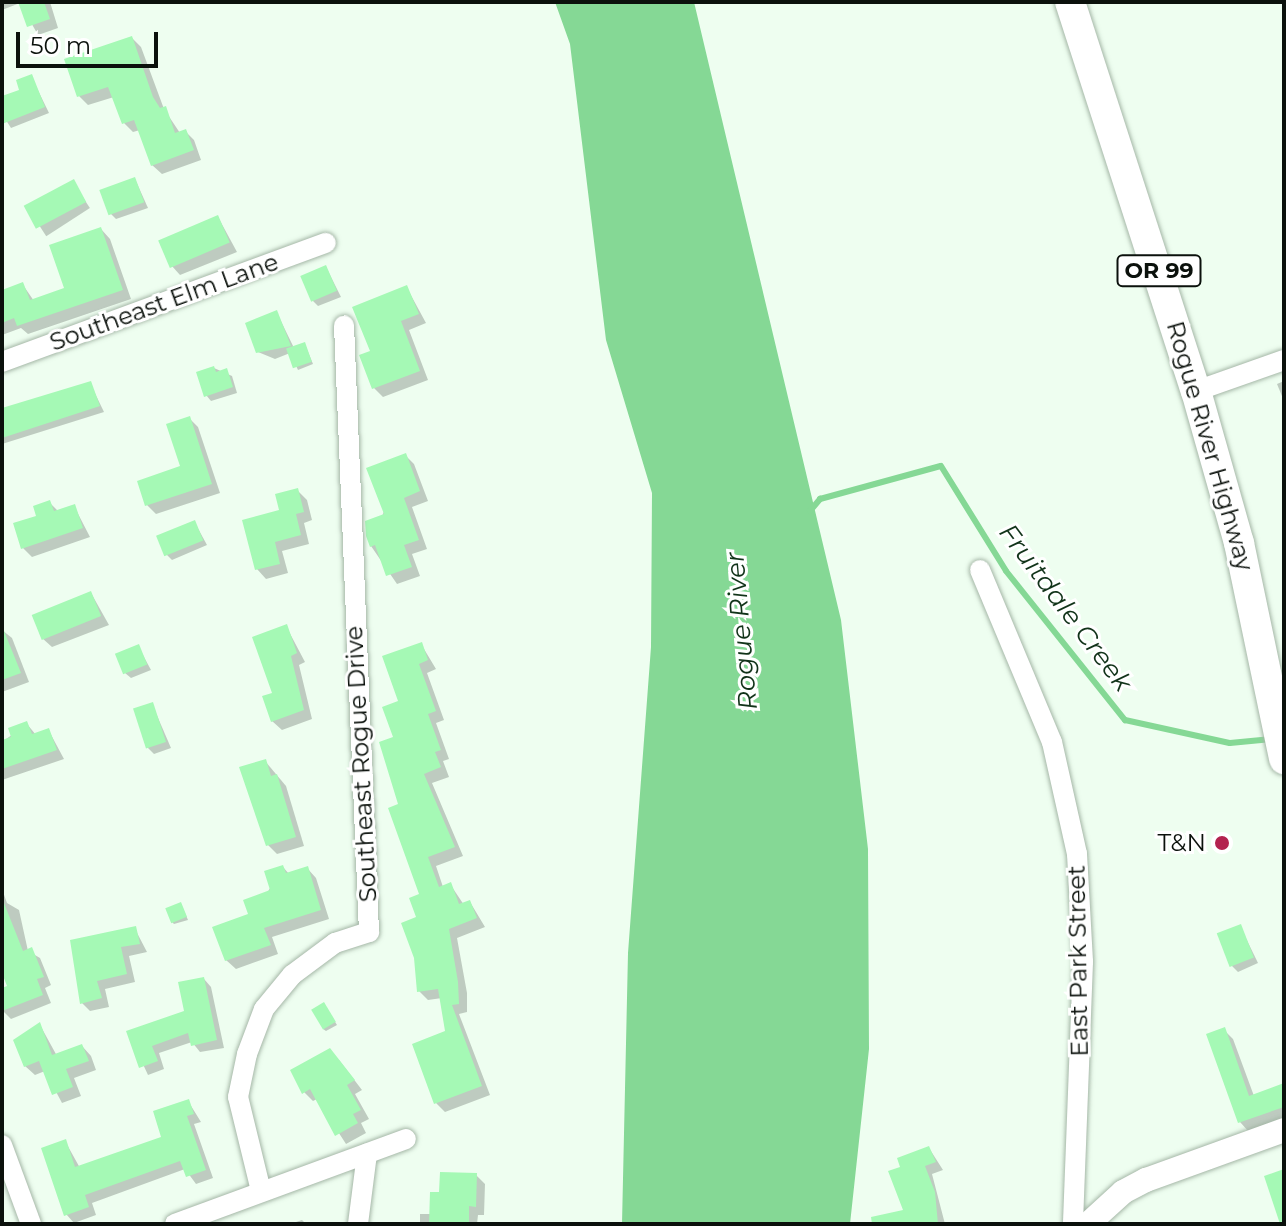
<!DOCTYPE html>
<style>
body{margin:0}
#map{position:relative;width:1286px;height:1226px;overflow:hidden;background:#eefef0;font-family:Montserrat,sans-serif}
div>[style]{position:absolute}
.water>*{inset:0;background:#85d895}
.shadow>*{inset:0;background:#0003;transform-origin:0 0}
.stream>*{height:6px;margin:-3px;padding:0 3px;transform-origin:3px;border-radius:3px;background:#85d895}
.building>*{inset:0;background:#a5f9b5;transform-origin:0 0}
.roads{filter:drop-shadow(0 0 2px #a5b7a7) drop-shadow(0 0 2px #a5b7a7)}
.minor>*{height:20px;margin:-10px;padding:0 10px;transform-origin:10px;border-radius:10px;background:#fff}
.tertiary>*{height:24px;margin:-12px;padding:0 12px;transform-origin:12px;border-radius:12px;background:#fff}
.primary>*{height:30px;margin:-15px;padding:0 15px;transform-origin:15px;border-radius:15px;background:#fff}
.dots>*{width:22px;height:22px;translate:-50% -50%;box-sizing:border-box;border:4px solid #fff;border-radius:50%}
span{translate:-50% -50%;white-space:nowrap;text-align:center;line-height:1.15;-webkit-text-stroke:6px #fff;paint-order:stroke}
.shield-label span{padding:2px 6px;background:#fff;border:2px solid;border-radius:6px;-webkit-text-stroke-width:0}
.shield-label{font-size:22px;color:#0b110c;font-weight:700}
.street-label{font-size:24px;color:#0b110c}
.poi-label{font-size:24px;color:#0b110c}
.right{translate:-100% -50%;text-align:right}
.water-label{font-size:26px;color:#113319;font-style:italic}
.frame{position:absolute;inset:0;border:4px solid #0b110c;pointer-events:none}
.scale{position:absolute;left:16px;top:32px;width:142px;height:36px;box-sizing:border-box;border:4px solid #0b110c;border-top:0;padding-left:10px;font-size:24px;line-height:28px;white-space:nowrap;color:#0b110c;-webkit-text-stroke:6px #fff;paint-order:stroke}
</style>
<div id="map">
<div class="water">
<div style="clip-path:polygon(555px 2px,694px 2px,841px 620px,868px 849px,869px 1049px,850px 1224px,622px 1224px,628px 953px,651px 647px,652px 493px,606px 340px,570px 44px)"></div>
</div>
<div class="shadow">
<div style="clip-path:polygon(2px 2px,50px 2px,58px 28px,38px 35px,20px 3px,2px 10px)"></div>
<div style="clip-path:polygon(132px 38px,141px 47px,164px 109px,180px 133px,185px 131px,194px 140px,201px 160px,162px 174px,152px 165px,140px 130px,133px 132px,124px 123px,114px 97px,88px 105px,79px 96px)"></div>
<div style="clip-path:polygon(31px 76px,49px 113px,11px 128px,2px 114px,2px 99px,22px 91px)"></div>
<div style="clip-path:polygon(135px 179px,148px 208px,116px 219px,110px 213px)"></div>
<div style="left:73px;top:182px;width:31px;height:52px;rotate:57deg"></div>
<div style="clip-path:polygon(218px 217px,237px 252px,180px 275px,171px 265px)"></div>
<div style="clip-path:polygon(101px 229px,110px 239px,131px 299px,28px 334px,21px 328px,2px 335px,2px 292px,23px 285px,34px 301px,67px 290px)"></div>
<div style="clip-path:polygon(326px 267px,341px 297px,318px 306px,312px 300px)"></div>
<div style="clip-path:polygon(407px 288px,426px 323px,409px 330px,428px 380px,383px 397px,374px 388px,372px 352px)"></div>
<div style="clip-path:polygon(277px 313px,294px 348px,306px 347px,313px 364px,298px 370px,290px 353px,275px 359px,258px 352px)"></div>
<div style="clip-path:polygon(214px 368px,232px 376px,237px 393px,211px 401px,206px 395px)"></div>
<div style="clip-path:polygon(1284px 381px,1284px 401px,1277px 384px)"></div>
<div style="clip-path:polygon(90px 383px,104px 412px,2px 444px,2px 411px)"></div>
<div style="clip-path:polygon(189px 418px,198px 427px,220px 493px,156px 514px,147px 505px,183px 467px)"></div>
<div style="clip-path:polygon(405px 455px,414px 464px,428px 501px,412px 507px,427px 549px,412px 554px,420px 576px,397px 584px,371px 546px)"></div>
<div style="clip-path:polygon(298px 491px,307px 500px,312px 520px,304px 523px,309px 544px,282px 551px,288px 573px,266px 579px,257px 569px,282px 512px)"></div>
<div style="clip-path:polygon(50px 503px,58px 511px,74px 506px,90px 537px,32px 557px,23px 548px)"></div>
<div style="clip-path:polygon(195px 523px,207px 545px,172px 560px,166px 554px)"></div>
<div style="clip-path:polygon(91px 593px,109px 625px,52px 647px,42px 638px)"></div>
<div style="clip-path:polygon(286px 626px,305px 662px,299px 665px,312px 719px,282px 730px,272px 721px)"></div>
<div style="clip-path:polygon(2px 630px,12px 638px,29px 682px,2px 692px)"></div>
<div style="clip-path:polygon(421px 644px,436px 669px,427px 673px,444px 720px,436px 723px,449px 759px,443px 761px,449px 777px,432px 783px,463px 856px,436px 866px,443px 887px,450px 884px,464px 905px,470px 902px,485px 927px,457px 938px,467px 993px,467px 1012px,459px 1014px,490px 1095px,445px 1112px,436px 1103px,448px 1033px,442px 998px,428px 1000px,419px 991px,421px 895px,400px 805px,395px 738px,401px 702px)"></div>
<div style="clip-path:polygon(138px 646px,151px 670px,131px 678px,125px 673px)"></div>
<div style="clip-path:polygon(152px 704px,171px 748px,154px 754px,148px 748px)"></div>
<div style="clip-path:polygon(27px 724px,36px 735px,49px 731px,64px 759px,2px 780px,2px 742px)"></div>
<div style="clip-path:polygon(265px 761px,286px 786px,304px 846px,277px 854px,268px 845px)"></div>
<div style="clip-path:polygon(283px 867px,289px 874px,307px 868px,316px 878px,329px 919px,272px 937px,278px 954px,236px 969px,226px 960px)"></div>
<div style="clip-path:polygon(2px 889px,7px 903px,19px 910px,28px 951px,40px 958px,51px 985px,45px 988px,51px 1003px,11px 1019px,2px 1010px,2px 990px,10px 987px,2px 968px)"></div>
<div style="clip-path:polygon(181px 904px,188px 920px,174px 924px,172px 922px)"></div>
<div style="clip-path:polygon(1240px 926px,1258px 963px,1238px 972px,1232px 966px)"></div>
<div style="clip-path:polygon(135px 929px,147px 952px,129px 956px,135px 982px,105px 989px,109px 1007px,90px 1011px,82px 1003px,72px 942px)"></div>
<div style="clip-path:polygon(204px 979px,211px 987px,224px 1048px,200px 1052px,192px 1042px,159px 1053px,164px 1069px,148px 1075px,128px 1032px,186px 1012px)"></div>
<div style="clip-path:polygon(326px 1007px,337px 1025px,326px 1031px,323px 1029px)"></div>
<div style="clip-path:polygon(40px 1025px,57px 1056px,82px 1046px,91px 1056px,96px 1070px,74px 1078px,81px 1096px,62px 1103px,45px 1071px,35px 1075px,25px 1066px)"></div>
<div style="clip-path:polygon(1224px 1030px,1233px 1039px,1254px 1096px,1284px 1085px,1284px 1119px,1249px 1132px,1240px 1122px,1209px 1035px)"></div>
<div style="clip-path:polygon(339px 1060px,362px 1090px,355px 1094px,369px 1119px,361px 1123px,366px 1133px,346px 1144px,317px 1099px,313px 1101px,304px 1092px)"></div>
<div style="clip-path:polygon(188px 1101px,201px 1122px,194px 1124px,213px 1178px,196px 1184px,185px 1169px,92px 1203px,96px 1215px,74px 1223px,66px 1214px,65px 1141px,80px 1168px,164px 1138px)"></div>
<div style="clip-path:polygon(929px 1148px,943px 1170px,932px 1174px,945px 1224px,899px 1224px,906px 1212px,902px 1168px)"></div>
<div style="clip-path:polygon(476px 1175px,485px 1184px,484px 1215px,478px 1215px,477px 1224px,420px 1224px,420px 1214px,431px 1214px)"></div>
<div style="clip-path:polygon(302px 1220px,306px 1224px,290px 1224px)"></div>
</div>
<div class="stream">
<div style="left:810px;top:511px;width:16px;rotate:-50deg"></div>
<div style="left:820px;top:499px;width:125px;rotate:-15.3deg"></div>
<div style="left:941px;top:466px;width:123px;rotate:58.2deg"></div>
<div style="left:1006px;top:571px;width:191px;rotate:51.4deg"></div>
<div style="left:1125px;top:720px;width:107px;rotate:12.4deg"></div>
<div style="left:1230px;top:743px;width:42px;rotate:-5.4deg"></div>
</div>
<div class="building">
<div style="clip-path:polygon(18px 2px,44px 2px,50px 19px,27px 27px)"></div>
<div style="clip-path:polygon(132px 36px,153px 97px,160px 108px,166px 106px,175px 133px,186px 129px,194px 150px,151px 166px,134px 120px,122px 124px,108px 87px,77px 97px,64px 59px)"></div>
<div style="clip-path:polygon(32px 74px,45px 107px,2px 124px,2px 96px,19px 90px,16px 80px)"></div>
<div style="left:135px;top:177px;width:27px;height:38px;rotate:70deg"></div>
<div style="left:74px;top:179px;width:26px;height:57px;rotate:62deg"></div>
<div style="left:218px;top:215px;width:30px;height:65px;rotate:67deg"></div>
<div style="clip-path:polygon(101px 227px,123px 290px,17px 326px,14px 318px,2px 323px,2px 290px,23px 282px,30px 300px,64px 288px,49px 245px)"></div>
<div style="left:326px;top:265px;width:28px;height:28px;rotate:67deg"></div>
<div style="clip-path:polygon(407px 285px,419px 314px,401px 321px,420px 371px,372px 389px,359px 355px,370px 351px,352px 307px)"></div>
<div style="clip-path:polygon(277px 310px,291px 346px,256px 353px,245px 323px)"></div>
<div style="left:305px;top:342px;width:21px;height:20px;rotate:71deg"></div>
<div style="clip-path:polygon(214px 366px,216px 372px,227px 368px,233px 387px,204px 397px,196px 372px)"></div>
<div style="clip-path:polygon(91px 381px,100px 406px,2px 438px,2px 408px)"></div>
<div style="clip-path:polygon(190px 416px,212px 484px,145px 506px,137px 481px,180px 466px,166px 424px)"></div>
<div style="clip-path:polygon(406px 453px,420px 491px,404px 498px,419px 540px,404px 545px,412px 567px,386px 576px,375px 545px,370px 547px,366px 536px,365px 521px,384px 514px,366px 468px)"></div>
<div style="clip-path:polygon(298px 488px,304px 512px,296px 514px,301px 535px,275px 542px,280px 564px,255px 570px,242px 520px,279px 510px,275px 494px)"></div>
<div style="clip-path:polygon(50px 500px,54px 511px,75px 504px,83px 528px,21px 549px,13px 523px,36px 516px,33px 506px)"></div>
<div style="left:195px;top:520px;width:22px;height:42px;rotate:68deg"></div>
<div style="left:91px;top:591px;width:27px;height:64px;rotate:68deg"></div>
<div style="clip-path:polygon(287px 624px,297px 653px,291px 656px,304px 710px,271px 722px,262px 696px,272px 693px,252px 637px)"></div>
<div style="clip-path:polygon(2px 626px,21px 673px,2px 680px)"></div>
<div style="clip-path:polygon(422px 642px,428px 660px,419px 664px,436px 711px,428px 714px,441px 750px,435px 752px,441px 767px,424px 774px,455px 847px,428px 857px,439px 887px,451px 882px,459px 904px,470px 900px,477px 918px,449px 929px,458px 982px,459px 1004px,452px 1005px,482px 1086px,434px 1104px,412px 1044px,445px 1031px,438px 989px,417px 992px,414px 958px,401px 923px,416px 917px,409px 898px,419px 894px,388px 808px,398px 804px,379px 742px,393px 737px,382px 707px,398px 701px,382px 656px)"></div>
<div style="left:139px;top:644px;width:22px;height:26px;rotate:68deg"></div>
<div style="left:153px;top:702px;width:42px;height:21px;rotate:72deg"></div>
<div style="clip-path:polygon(27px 721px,32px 734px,49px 728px,57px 750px,2px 769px,2px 740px,11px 737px,8px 728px)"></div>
<div style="clip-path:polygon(266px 759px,271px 776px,277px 774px,296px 837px,266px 846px,239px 767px)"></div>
<div style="clip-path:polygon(283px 865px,286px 873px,308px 866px,321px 910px,264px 928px,271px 945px,225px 961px,212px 927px,248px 914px,243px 900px,270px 890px,264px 871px)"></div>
<div style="clip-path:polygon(2px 898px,23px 951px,32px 947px,44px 977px,37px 979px,43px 995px,2px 1011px,2px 988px,7px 986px,2px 973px)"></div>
<div style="left:181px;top:902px;width:16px;height:17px;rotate:68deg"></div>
<div style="left:1241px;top:924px;width:36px;height:26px;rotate:69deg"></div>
<div style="clip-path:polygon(136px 926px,140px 944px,121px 947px,127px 974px,97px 981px,102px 998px,80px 1004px,70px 940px)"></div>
<div style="clip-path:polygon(204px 977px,217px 1040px,191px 1046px,188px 1033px,152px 1046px,158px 1061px,139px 1068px,126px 1031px,184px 1011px,178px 982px)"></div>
<div style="left:324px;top:1002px;width:23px;height:15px;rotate:59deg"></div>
<div style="clip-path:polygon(40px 1022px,52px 1055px,82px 1044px,89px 1061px,66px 1069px,73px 1087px,52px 1095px,39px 1061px,24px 1067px,13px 1040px)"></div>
<div style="clip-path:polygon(1225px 1027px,1249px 1096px,1284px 1083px,1284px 1107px,1238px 1123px,1206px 1034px)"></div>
<div style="clip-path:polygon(330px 1048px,355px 1080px,347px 1085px,361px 1110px,353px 1114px,358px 1123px,335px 1136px,310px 1089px,302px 1094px,290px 1070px)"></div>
<div style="clip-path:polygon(189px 1099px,194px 1114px,187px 1116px,206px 1170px,186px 1177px,180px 1161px,85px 1195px,89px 1207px,64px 1216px,41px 1148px,66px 1139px,75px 1167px,161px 1137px,153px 1111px)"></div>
<div style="clip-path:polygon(929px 1146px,936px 1162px,925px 1166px,935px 1192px,938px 1224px,872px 1224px,871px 1217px,903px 1210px,888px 1171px,900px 1167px,897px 1158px)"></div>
<div style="clip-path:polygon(1284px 1169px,1284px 1224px,1280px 1224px,1264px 1176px)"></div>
<div style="clip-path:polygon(440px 1172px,477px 1173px,476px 1207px,469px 1206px,469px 1224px,429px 1224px,430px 1192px,439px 1192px)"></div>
</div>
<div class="roads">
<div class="minor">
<div style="left:2px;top:362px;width:345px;rotate:-20.2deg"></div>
<div style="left:1196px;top:391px;width:93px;rotate:-19.4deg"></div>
<div style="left:980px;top:570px;width:186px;rotate:67.3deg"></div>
<div style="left:1052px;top:742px;width:115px;rotate:77.4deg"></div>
<div style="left:1077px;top:854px;width:108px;rotate:86.8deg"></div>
<div style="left:1083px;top:962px;width:262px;rotate:92.2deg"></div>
<div style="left:2px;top:1145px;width:84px;rotate:69.8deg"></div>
<div style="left:261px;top:1191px;width:97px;rotate:-103.7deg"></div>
<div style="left:238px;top:1097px;width:44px;rotate:-78.2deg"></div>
<div style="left:247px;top:1054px;width:48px;rotate:-69.3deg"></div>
<div style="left:264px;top:1009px;width:44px;rotate:-50.5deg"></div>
<div style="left:292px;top:975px;width:54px;rotate:-36.7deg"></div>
<div style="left:335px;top:943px;width:36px;rotate:-18deg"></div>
<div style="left:369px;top:932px;width:607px;rotate:-92.36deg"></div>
<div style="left:175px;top:1224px;width:246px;rotate:-20.2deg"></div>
<div style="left:358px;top:1224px;width:71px;rotate:-82.7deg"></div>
</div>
<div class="tertiary">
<div style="left:1088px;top:1224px;width:47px;rotate:-42.4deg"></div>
<div style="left:1123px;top:1192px;width:26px;rotate:-28deg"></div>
<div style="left:1146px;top:1180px;width:147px;rotate:-19.9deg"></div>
</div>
<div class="primary">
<div style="left:1070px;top:2px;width:409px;rotate:72.1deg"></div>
<div style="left:1196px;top:391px;width:158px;rotate:74.2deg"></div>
<div style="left:1239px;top:543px;width:221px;rotate:78.2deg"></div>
</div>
</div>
<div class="dots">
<div style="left:1222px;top:843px;background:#b3224f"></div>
</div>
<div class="shield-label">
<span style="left:1159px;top:271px">OR 99</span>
</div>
<div class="street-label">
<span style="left:164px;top:302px;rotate:-20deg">Southeast Elm Lane</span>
<span style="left:1210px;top:446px;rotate:74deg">Rogue River Highway</span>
<span style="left:361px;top:764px;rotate:-93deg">Southeast Rogue Drive</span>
<span style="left:1078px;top:961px;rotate:-91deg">East Park Street</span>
</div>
<div class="poi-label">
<span class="right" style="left:1206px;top:843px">T&amp;N</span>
</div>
<div class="water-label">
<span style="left:1065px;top:608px;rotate:53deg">Fruitdale Creek</span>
<span style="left:742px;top:631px;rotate:-95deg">Rogue River</span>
</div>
<div class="frame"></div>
<div class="scale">50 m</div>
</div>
